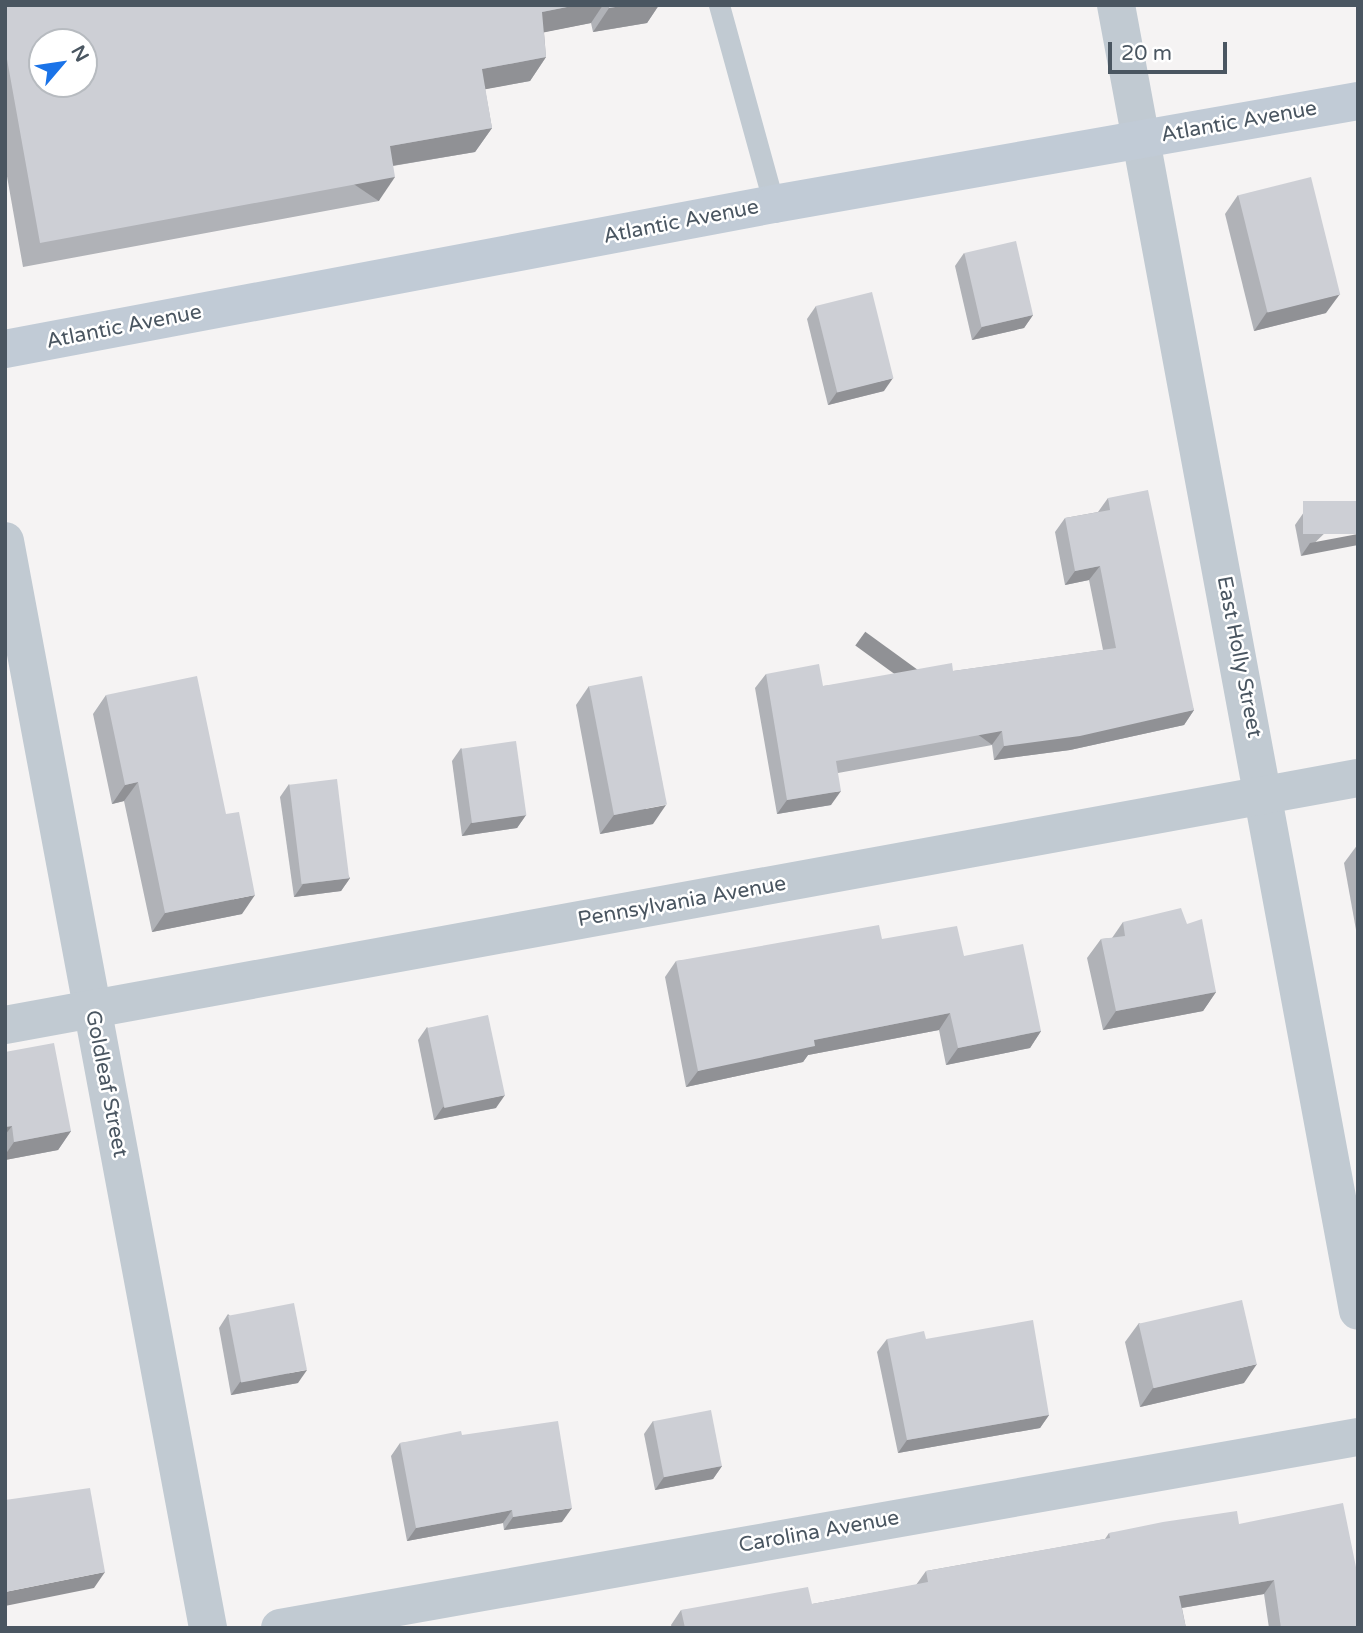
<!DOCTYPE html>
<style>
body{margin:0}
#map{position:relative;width:1363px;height:1633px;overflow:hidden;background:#f5f3f3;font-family:"Varela Round",sans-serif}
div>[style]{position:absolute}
.lane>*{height:21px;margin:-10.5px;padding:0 10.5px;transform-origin:10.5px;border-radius:10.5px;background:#c1cad2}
.street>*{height:38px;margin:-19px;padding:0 19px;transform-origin:19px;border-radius:19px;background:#c1cad2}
.secondary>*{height:38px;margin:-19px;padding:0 19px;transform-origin:19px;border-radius:19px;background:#c1cbd6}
.wall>*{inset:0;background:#b0b2b7}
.shaded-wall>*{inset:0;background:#909195;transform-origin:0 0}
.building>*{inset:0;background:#cdcfd5;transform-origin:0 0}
span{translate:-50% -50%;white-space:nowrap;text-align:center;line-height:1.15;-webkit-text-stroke:5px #fff;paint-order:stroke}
.street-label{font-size:21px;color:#4a5661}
.frame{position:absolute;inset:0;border:7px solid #4a5661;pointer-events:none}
.north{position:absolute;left:28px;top:28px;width:70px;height:70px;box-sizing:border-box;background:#fff;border:2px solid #b7bbc0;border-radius:50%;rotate:61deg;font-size:19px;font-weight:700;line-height:28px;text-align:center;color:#4a5661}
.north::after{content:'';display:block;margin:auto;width:24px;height:32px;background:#1a73e8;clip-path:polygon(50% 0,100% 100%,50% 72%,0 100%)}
.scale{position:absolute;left:1108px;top:42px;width:119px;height:32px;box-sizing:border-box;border:4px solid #4a5661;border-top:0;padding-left:9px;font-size:21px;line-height:24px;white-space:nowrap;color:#4a5661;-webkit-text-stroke:5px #fff;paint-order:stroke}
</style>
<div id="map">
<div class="lane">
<div style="left:719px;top:5px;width:206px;rotate:74.6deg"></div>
</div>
<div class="street">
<div style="left:1116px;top:5px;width:1328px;rotate:79.5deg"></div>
<div style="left:5px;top:541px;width:1106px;rotate:79.42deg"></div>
<div style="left:5px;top:1025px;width:1375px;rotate:-10.35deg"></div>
<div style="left:280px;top:1628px;width:1095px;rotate:-10.05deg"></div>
</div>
<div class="secondary">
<div style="left:5px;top:349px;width:783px;rotate:-10.68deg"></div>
<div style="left:774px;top:204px;width:593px;rotate:-10deg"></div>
</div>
<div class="wall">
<div style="clip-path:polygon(5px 5px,659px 5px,647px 23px,593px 32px,591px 23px,544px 32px,546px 57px,530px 81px,485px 89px,492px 128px,475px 152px,393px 166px,379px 201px,23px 267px,5px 165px)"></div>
<div style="clip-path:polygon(1238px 195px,1326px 313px,1254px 331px,1225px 214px)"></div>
<div style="clip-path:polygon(964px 253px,1033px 315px,1024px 328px,972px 340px,955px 266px)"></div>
<div style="clip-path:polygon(816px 306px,884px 391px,828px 405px,807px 319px)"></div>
<div style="clip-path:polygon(1108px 498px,1194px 710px,1184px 725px,1070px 750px,994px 760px,992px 745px,838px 773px,831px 805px,777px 814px,755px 688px,766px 674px,823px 686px,953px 671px,1103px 650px,1089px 580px,1065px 585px,1055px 532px,1065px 518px,1098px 512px)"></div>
<div style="clip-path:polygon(1358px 501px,1301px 556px,1295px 525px,1304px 512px)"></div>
<div style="clip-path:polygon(589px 686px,653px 824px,600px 834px,576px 705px)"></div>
<div style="clip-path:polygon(106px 695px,242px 914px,152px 932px,124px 801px,112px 804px,93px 714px)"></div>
<div style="clip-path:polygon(461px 748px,526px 815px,517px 828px,462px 836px,452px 761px)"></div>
<div style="clip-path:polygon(289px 784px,350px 878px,341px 891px,294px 897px,280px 797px)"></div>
<div style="clip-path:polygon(1358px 844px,1358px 941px,1344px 863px)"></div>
<div style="clip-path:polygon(1123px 922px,1187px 924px,1216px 992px,1203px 1011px,1103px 1030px,1087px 958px,1101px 939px,1112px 938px)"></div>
<div style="clip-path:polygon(882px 939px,964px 956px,1041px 1031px,1030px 1048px,946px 1065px,939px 1030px,808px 1055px,803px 1062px,686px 1087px,665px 977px,676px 961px)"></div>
<div style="clip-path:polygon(427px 1027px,496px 1108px,434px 1120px,418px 1040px)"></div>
<div style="clip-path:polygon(5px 1052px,71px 1131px,58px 1150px,5px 1160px)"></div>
<div style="clip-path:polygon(228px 1314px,298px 1383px,231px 1395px,219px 1328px)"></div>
<div style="clip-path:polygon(1139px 1323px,1244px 1383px,1140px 1407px,1125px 1342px)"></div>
<div style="clip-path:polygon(887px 1339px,926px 1339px,1049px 1415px,1040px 1428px,898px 1453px,877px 1352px)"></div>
<div style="clip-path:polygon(653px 1421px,722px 1466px,713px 1479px,655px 1490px,644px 1434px)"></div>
<div style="clip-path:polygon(462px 1435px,562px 1522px,504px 1530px,503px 1523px,407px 1541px,391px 1456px,400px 1443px)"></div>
<div style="clip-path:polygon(1239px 1524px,1358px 1628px,1269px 1628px,1264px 1594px,1182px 1608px,1186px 1628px,672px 1628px,671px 1625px,681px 1610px,812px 1604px,916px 1585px,926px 1571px,1105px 1539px,1109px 1533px)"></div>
</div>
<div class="shaded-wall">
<div style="clip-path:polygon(577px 5px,603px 5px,591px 23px,526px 36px,542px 12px)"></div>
<div style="clip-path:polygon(628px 5px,659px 5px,647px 23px,593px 32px,609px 8px)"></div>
<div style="clip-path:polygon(546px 57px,530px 81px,465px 93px,482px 69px)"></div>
<div style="clip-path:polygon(492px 128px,475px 152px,373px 169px,390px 146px)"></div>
<div style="left:395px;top:177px;width:29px;height:361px;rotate:124deg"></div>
<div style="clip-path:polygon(1340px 294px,1326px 313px,1254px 331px,1267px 312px)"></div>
<div style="clip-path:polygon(1033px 315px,1024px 328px,972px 340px,982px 327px)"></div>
<div style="clip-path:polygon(893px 378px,884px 391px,828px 405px,837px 392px)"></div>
<div style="clip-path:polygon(1358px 534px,1358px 545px,1301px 556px,1310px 543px)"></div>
<div style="clip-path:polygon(1100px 566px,1089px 580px,1065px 585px,1075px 571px)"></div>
<div style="clip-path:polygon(1194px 710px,1184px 725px,1070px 750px,994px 760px,1004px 746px)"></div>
<div style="left:1002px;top:731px;width:17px;height:169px;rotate:126deg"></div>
<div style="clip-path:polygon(138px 782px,124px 801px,112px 804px,125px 785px)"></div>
<div style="clip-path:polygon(841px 791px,831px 805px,777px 814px,787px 800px)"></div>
<div style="clip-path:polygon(666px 805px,653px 824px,600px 834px,614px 815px)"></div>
<div style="clip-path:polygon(526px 815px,517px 828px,462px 836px,471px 823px)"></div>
<div style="clip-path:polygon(350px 878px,341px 891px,294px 897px,303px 884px)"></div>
<div style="clip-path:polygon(255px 895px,242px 914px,152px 932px,165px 913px)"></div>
<div style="clip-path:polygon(1216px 992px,1203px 1011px,1103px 1030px,1116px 1011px)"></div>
<div style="clip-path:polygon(950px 1013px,939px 1030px,808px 1055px,803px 1062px,686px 1087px,698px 1071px,814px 1040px)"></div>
<div style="clip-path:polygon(1041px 1031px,1030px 1048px,946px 1065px,958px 1048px)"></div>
<div style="clip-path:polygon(505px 1095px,496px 1108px,434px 1120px,443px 1107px)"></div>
<div style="clip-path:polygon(12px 1126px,5px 1135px,5px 1127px)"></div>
<div style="clip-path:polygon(71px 1131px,58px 1150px,5px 1160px,5px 1155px,14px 1142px)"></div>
<div style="clip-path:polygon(1257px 1364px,1244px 1383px,1140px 1407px,1153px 1388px)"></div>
<div style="clip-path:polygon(307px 1370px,298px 1383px,231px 1395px,240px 1382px)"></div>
<div style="clip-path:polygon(1049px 1415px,1040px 1428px,898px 1453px,907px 1440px)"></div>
<div style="clip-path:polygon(722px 1466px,713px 1479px,655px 1490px,664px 1477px)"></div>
<div style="clip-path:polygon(572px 1508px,562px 1522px,504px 1530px,513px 1517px)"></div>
<div style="clip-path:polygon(512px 1510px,503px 1523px,407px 1541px,416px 1528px)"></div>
<div style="clip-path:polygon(105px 1572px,94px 1588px,5px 1606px,5px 1592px)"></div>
<div style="clip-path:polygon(1274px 1580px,1264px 1594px,1169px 1610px,1179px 1596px)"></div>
</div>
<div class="building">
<div style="clip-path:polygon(evenodd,5px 5px,577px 5px,542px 12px,546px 57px,482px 69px,492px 128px,390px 146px,395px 177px,40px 243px,5px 48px,5px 5px,42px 42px,84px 42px,84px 84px,42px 84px,42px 42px)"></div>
<div style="clip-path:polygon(609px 5px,628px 5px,609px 8px)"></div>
<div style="left:1311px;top:177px;width:121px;height:75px;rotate:76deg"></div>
<div style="left:1016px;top:241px;width:76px;height:53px;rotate:77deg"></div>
<div style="left:872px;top:292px;width:89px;height:58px;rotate:76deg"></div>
<div style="clip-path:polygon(1148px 490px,1194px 710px,1080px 736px,1004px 746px,1002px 731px,836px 761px,841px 791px,787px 800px,766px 674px,819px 664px,823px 686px,952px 663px,953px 671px,1116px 648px,1100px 566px,1075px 571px,1065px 518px,1110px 510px,1108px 498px)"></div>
<div style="left:1358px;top:501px;width:33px;height:55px;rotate:90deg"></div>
<div style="clip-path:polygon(197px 676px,226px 814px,239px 812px,255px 895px,165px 913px,138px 782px,125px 785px,106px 695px)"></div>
<div style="left:642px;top:676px;width:131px;height:54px;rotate:79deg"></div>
<div style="left:516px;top:741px;width:75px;height:55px;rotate:82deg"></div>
<div style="left:337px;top:779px;width:100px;height:48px;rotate:83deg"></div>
<div style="clip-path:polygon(1181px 908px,1187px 924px,1202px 919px,1216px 992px,1116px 1011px,1101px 939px,1125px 936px,1123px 922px)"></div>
<div style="clip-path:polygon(879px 925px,882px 939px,957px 926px,964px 956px,1023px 944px,1041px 1031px,958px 1048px,950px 1013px,814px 1040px,815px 1046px,698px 1071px,676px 961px)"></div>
<div style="left:488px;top:1015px;width:82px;height:62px;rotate:78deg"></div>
<div style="clip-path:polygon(54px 1043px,71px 1131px,14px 1142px,12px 1126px,5px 1127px,5px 1052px)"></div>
<div style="left:1242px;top:1300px;width:66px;height:106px;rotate:77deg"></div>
<div style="left:294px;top:1303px;width:68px;height:67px;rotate:79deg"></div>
<div style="clip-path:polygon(1033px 1320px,1049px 1415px,907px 1440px,887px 1339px,924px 1331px,926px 1339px)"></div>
<div style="left:711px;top:1410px;width:57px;height:59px;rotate:79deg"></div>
<div style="clip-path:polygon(558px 1421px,572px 1508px,513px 1517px,512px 1510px,416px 1528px,400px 1443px,461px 1431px,462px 1435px)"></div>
<div style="clip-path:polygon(90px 1488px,105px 1572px,5px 1592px,5px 1500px)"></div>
<div style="clip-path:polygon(1343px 1503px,1358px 1577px,1358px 1628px,1281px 1628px,1274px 1580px,1179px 1596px,1186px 1628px,685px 1628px,681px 1610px,808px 1587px,812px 1604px,928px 1582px,926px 1571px,1110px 1538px,1109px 1533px,1163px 1522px,1237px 1511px,1239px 1524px)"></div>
</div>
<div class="street-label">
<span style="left:1239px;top:122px;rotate:-10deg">Atlantic Avenue</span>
<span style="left:681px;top:222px;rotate:-11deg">Atlantic Avenue</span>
<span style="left:124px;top:327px;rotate:-11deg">Atlantic Avenue</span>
<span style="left:1239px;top:657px;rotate:79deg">East Holly Street</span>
<span style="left:682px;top:902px;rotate:-10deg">Pennsylvania Avenue</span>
<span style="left:106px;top:1084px;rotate:79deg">Goldleaf Street</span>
<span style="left:819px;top:1532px;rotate:-10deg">Carolina Avenue</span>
</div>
<div class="frame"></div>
<div class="north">N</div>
<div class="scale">20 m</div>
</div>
